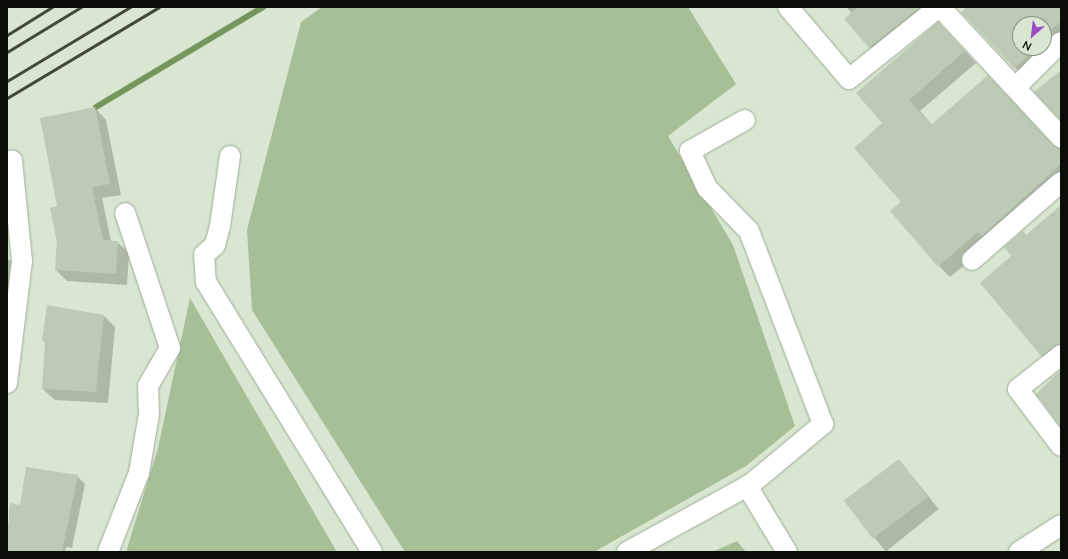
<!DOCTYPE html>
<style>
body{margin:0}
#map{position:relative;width:1068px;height:559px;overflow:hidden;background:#d9e6d1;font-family:Mulish,sans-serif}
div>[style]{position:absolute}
.green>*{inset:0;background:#a7bf97}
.shadow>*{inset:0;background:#0003;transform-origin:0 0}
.stream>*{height:6px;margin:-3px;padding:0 3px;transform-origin:3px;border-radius:3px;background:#75975d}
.building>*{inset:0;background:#bdcab5;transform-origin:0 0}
.roads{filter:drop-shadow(0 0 1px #9fac98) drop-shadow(0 0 1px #9fac98)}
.minor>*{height:20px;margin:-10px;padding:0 10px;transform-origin:10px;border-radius:10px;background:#fff}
.rail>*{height:3px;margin:-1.5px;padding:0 1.5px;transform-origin:1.5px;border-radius:1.5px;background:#42483d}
span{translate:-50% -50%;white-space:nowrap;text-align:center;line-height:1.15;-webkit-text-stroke:3.5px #d9e6d1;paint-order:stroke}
.frame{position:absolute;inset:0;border:8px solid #0a0e07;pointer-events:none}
.north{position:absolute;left:1012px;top:16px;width:40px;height:40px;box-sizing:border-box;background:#d9e6d1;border:1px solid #869080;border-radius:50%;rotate:208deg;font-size:11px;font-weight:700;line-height:16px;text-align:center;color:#0a0e07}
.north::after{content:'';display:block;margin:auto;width:14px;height:18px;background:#9a4dbf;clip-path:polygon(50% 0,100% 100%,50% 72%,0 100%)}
</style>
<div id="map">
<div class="green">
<div style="clip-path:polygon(322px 7px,688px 7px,736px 84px,668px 136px,733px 245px,795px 426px,746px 466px,594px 552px,405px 552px,252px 310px,247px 230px,301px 22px)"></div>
<div style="clip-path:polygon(190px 298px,337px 552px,126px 552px,158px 448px)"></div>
<div style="clip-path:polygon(737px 541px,746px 552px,712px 552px)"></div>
</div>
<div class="shadow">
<div style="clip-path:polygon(846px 7px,919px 7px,927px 16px,878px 56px,845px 19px,852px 13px)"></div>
<div style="clip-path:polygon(evenodd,968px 7px,1061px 7px,1061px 46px,1025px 78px,962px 12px,968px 7px,1020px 24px,1044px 24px,1044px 48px,1020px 48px,1020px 24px)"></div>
<div style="clip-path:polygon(950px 35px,976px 63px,920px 111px,932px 125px,1061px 154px,1061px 185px,950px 277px,939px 266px,902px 202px,884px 123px)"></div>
<div style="clip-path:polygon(95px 108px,106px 120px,121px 195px,102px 198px,111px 241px,117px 242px,129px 253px,127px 285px,67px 281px,56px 270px,58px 207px)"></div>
<div style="clip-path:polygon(1061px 206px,1061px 359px,1052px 365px,1042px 355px,1013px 256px,1026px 236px)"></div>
<div style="clip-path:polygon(7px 258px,21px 271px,7px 297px)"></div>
<div style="clip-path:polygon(104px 316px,115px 327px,108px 403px,55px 400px,43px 389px,46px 343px,43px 340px)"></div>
<div style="left:899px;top:460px;width:63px;height:68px;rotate:51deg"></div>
<div style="clip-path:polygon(77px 476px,85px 484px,72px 548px,66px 547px,65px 552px,7px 552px,10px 504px,21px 506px)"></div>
</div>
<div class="stream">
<div style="left:96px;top:107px;width:195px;rotate:-30.9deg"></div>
</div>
<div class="building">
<div style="clip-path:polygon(858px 7px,921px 7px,869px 48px,844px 19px)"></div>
<div style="clip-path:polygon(966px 7px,1061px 7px,1061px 21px,1044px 36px,1044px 24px,1020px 24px,1020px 48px,1037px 48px,1014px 68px,961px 12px)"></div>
<div style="clip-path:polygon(938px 22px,965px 51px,909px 100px,931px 125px,988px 75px,1053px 145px,1061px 148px,1061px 164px,982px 236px,978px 232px,938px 267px,890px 211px,901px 202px,854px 148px,882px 123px,856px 93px)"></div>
<div style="clip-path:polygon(1061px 70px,1061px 120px,1034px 92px)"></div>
<div style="clip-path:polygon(95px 107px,110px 184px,92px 187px,103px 240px,118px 241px,116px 274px,55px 270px,57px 242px,50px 208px,57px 206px,40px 118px)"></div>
<div style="clip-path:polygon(1061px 205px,1061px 344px,1041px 356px,980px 283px,1011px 256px,1004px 247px,1023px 231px,1026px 235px)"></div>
<div style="clip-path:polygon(47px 305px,104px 315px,96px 392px,42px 389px,45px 340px,42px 340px)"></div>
<div style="clip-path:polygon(1061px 370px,1061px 427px,1036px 394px)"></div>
<div style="left:899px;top:459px;width:48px;height:69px;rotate:53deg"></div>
<div style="clip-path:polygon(26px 467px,78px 475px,62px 552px,7px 552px,10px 503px,20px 505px)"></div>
</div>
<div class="roads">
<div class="minor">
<div style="left:788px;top:7px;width:94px;rotate:49.7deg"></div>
<div style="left:849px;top:79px;width:115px;rotate:-38.7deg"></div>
<div style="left:940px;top:7px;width:178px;rotate:47.1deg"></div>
<div style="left:1017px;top:86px;width:62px;rotate:-45deg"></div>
<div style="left:230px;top:156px;width:71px;rotate:98.1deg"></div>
<div style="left:220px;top:226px;width:20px;rotate:105deg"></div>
<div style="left:215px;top:245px;width:15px;rotate:138deg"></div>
<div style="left:204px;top:255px;width:27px;rotate:86deg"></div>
<div style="left:206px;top:282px;width:317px;rotate:58.4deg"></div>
<div style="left:972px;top:260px;width:118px;rotate:-41.2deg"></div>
<div style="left:1061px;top:355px;width:55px;rotate:141.7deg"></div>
<div style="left:1018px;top:389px;width:71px;rotate:53deg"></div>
<div style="left:7px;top:383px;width:123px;rotate:-83deg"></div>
<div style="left:22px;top:261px;width:101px;rotate:-95.7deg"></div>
<div style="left:747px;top:486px;width:77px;rotate:58.8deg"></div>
<div style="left:108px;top:552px;width:85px;rotate:-68.6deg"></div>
<div style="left:139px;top:473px;width:60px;rotate:-80.4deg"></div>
<div style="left:149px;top:414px;width:28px;rotate:-92deg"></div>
<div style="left:148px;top:386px;width:44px;rotate:-59.9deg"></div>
<div style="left:170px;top:348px;width:142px;rotate:-108.4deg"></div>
<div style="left:627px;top:552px;width:141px;rotate:-28.7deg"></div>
<div style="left:751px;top:484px;width:94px;rotate:-39.8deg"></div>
<div style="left:823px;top:424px;width:207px;rotate:-111deg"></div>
<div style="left:749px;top:231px;width:60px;rotate:-134.3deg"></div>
<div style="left:707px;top:188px;width:41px;rotate:-114.7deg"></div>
<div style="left:690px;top:151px;width:63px;rotate:-29.4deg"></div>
<div style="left:1019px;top:552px;width:50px;rotate:-32.7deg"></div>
</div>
</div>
<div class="rail">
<div style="left:7px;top:35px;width:53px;rotate:-31.9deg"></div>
<div style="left:7px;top:52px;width:87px;rotate:-31.3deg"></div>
<div style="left:7px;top:81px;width:144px;rotate:-31deg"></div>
<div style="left:7px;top:98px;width:177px;rotate:-30.9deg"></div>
</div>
<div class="frame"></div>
<div class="north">N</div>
</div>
